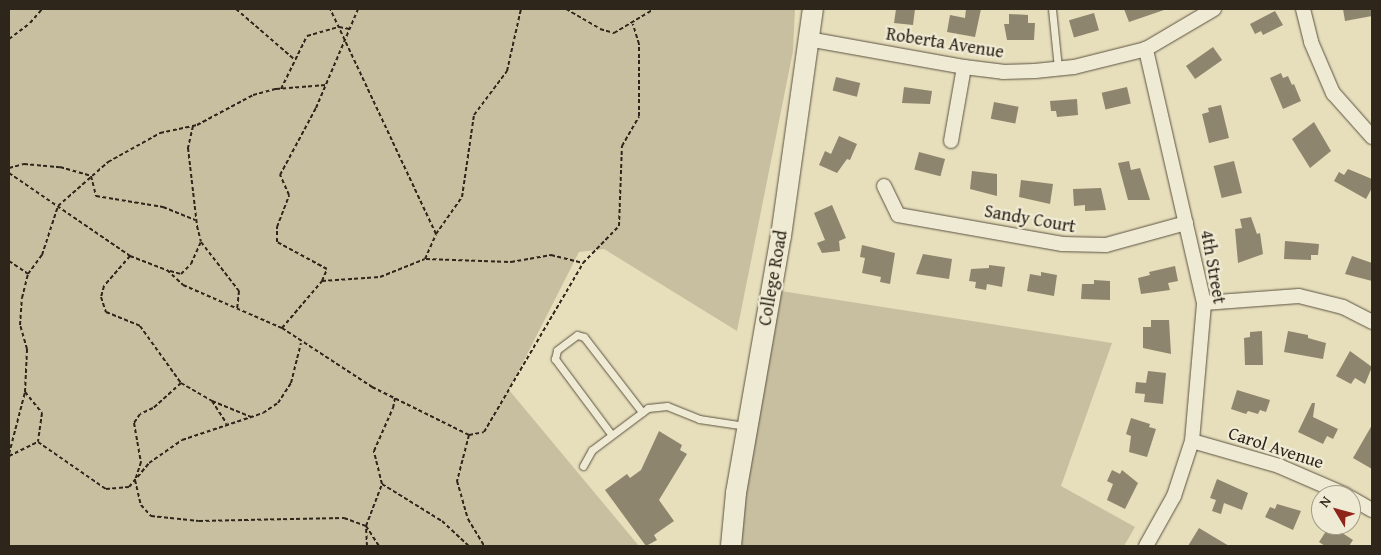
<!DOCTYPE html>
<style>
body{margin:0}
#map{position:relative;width:1381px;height:555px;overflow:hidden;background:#e7debb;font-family:"Gentium Book Plus",serif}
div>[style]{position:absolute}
.green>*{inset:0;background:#c8bfa0}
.building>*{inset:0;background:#8e856e;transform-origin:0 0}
.path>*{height:2px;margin-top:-1px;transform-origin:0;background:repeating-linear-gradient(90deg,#2e251b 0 4px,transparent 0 6.5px)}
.roads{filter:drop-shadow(0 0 1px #5c5343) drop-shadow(0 0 1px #5c5343)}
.lane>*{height:7px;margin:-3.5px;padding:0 3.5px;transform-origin:3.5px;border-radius:3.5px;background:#efead3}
.street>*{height:14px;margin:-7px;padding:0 7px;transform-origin:7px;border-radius:7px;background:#efead3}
.secondary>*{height:20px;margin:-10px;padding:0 10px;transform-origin:10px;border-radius:10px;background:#efead3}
span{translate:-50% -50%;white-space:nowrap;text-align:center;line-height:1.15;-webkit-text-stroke:4.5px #efead3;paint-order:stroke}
.street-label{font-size:18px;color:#2e251b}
.frame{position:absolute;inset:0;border:10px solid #2e251b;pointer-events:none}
.north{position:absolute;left:1311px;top:485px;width:50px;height:50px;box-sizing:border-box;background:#efead3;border:1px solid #a29b89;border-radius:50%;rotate:307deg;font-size:14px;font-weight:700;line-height:20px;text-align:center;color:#2e251b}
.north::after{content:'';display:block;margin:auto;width:18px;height:22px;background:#8f2418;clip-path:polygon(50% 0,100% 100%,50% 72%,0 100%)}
</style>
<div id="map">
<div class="green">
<div style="clip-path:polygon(9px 9px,795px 9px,793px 51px,737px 331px,604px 249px,579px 252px,509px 390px,639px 546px,9px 546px)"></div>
<div style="clip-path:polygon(781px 291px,1112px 343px,1061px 486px,1135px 527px,1124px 546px,739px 546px,739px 521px)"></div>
</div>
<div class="building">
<div style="clip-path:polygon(896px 9px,915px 9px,913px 25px,894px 23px)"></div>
<div style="clip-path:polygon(966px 9px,981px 9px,975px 37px,947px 32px,950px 15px,965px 18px)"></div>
<div style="clip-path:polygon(1124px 9px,1164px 9px,1164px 10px,1129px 22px)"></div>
<div style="clip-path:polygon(1343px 9px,1372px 9px,1372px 16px,1345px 21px)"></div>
<div style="clip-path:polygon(1275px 11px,1283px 25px,1263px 35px,1261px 31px,1255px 34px,1250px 24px)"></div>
<div style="left:1094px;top:13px;width:18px;height:26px;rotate:74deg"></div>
<div style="clip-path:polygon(1009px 14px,1028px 15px,1028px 23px,1035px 23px,1034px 40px,1007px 40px,1004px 24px,1009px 24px)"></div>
<div style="left:1213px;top:47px;width:16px;height:33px;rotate:55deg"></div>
<div style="clip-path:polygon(1281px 73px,1283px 78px,1288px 76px,1292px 85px,1294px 84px,1301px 101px,1283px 109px,1270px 78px)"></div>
<div style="left:836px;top:77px;width:25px;height:14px;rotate:14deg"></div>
<div style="clip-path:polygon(904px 87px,932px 91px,930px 104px,902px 103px)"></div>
<div style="left:1127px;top:87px;width:17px;height:26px;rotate:77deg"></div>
<div style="clip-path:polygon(1077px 99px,1078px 115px,1057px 117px,1056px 111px,1051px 111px,1050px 101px)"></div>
<div style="left:994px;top:102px;width:25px;height:17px;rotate:11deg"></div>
<div style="clip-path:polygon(1221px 105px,1229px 138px,1209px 143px,1202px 114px,1209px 112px,1208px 108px)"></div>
<div style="clip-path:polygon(1314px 122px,1331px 151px,1310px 168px,1292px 139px)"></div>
<div style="clip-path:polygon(839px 136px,857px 144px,850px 160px,847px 159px,837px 173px,819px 165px,825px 151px,831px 154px)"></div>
<div style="left:919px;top:152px;width:27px;height:18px;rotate:15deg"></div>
<div style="clip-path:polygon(1129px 161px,1131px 170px,1140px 168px,1150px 200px,1128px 200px,1118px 163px)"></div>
<div style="left:1234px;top:161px;width:33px;height:21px;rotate:76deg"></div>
<div style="clip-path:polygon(1348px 169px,1372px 179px,1372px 188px,1366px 199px,1334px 181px,1339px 172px,1344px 175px)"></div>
<div style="clip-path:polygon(972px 171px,997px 174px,997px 196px,970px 189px)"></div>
<div style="clip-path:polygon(1021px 180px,1053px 184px,1050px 204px,1019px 197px)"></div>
<div style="clip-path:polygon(1101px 188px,1106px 210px,1085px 211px,1085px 205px,1074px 206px,1073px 189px)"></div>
<div style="clip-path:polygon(832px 205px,846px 238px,839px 241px,840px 251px,822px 253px,817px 243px,825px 240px,814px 213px)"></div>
<div style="clip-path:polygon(1251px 217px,1257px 234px,1260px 233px,1263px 254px,1238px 263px,1235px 229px,1242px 228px,1240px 219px)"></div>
<div style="clip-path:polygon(1285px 241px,1319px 244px,1318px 255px,1311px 255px,1311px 260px,1284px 259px)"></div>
<div style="clip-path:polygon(862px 245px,895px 253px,890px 284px,880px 282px,881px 277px,862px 273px,865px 258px,860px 257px)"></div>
<div style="clip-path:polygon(923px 254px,952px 259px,949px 279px,916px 274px)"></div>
<div style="clip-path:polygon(1352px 256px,1372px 263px,1372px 281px,1345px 274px)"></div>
<div style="clip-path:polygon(989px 265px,1005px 267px,1002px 287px,987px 284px,986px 290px,975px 288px,976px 282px,969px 281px,971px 269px,989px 268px)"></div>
<div style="clip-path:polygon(1175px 266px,1178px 281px,1168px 283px,1170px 290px,1141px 294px,1138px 278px,1150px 275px,1149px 272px)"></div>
<div style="clip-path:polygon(1041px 272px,1057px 275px,1054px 296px,1027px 291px,1030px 274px,1041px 276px)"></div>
<div style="clip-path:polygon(1094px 280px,1110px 281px,1110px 300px,1081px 299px,1082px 284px,1094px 284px)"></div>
<div style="clip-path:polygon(1151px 320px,1169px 320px,1171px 354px,1143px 348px,1143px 327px,1151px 327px)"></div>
<div style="clip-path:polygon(1262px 331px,1263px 365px,1245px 365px,1244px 338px,1250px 337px,1250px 332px)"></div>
<div style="clip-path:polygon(1288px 331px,1308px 335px,1308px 338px,1326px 343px,1323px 359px,1284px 352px)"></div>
<div style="clip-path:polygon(1350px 351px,1372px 367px,1365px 384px,1355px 378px,1351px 384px,1336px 376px)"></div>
<div style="clip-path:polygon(1148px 371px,1166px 373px,1163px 404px,1144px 402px,1145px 394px,1135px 393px,1136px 382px,1146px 383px)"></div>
<div style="clip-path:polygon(1237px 390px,1270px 400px,1266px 412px,1260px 410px,1258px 414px,1248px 411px,1246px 414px,1231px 409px)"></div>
<div style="clip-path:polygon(1312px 403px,1315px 403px,1313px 417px,1338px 429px,1333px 439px,1327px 436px,1323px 444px,1298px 432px)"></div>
<div style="clip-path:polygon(1131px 418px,1150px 424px,1149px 427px,1156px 429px,1147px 457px,1129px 452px,1131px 436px,1126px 434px)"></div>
<div style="clip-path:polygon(1372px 425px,1372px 469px,1353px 458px)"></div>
<div style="clip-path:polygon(659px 431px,682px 445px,680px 450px,687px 454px,659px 500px,674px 521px,654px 535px,657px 540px,646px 546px,605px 490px,627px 474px,630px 478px,641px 470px)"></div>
<div style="clip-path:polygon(1112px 470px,1120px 474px,1122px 470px,1138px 483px,1125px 509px,1107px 500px,1113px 484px,1107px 481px)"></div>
<div style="clip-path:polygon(1217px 479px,1248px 493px,1242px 510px,1224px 503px,1221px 514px,1212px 511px,1216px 500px,1210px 498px)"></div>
<div style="clip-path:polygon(1277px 504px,1301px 511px,1293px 530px,1265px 517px,1270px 507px,1275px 509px)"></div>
<div style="clip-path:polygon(1330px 525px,1353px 540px,1349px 546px,1325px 546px,1319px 542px)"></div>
<div style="clip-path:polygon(1199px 528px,1229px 546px,1188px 546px)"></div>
</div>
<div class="path">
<div style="left:236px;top:9px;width:78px;rotate:40.8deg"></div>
<div style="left:566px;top:9px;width:39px;rotate:30deg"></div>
<div style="left:600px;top:29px;width:15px;rotate:16deg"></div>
<div style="left:614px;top:33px;width:47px;rotate:-31deg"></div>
<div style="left:9px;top:39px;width:26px;rotate:-37deg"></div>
<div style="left:30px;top:23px;width:18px;rotate:-49deg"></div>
<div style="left:281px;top:89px;width:59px;rotate:-63.9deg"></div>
<div style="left:307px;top:36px;width:33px;rotate:-16deg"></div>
<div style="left:339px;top:27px;width:11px;rotate:10deg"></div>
<div style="left:193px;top:126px;width:23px;rotate:103deg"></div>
<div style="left:188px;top:148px;width:79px;rotate:83.4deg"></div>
<div style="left:197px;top:226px;width:16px;rotate:76deg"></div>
<div style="left:201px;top:242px;width:62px;rotate:52.2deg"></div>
<div style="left:239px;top:291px;width:18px;rotate:96deg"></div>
<div style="left:9px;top:168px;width:16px;rotate:-15deg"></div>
<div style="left:24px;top:164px;width:36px;rotate:5deg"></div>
<div style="left:60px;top:167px;width:32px;rotate:16deg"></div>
<div style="left:91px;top:176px;width:21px;rotate:76deg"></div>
<div style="left:96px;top:196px;width:68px;rotate:9.3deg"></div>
<div style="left:163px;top:207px;width:35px;rotate:22deg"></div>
<div style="left:9px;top:173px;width:147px;rotate:34.4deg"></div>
<div style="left:130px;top:256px;width:40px;rotate:21deg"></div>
<div style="left:167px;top:270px;width:22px;rotate:43deg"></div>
<div style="left:183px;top:285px;width:108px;rotate:23.5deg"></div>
<div style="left:282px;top:328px;width:108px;rotate:33.2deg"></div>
<div style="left:372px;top:387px;width:108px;rotate:26.3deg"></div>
<div style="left:469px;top:435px;width:15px;rotate:-11deg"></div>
<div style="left:484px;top:432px;width:196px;rotate:-59.6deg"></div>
<div style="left:583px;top:263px;width:52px;rotate:-45.8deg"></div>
<div style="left:619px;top:226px;width:80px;rotate:-87.9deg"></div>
<div style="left:622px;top:146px;width:34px;rotate:-60deg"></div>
<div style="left:639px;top:116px;width:72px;rotate:-90deg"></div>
<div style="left:639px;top:44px;width:21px;rotate:-107deg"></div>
<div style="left:436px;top:234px;width:45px;rotate:-54.9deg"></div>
<div style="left:462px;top:197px;width:83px;rotate:-81.7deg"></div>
<div style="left:474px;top:115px;width:55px;rotate:-53.1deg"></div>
<div style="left:507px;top:71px;width:64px;rotate:-77.3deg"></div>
<div style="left:130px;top:256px;width:40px;rotate:131deg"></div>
<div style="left:104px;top:286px;width:11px;rotate:105deg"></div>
<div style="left:101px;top:297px;width:16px;rotate:72deg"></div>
<div style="left:106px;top:312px;width:37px;rotate:22deg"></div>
<div style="left:140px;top:326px;width:70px;rotate:54.3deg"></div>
<div style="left:181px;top:383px;width:36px;rotate:30deg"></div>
<div style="left:212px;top:401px;width:27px;rotate:57deg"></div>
<div style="left:426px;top:259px;width:85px;rotate:2deg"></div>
<div style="left:511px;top:262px;width:41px;rotate:-9.9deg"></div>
<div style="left:551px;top:255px;width:33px;rotate:14deg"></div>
<div style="left:9px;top:261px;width:23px;rotate:34deg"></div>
<div style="left:170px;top:271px;width:11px;rotate:15deg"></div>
<div style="left:181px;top:274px;width:14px;rotate:-45deg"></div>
<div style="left:191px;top:264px;width:24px;rotate:-66deg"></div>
<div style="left:322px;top:281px;width:13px;rotate:-67deg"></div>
<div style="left:327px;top:269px;width:57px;rotate:-151.6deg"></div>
<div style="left:277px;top:242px;width:15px;rotate:-90deg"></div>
<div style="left:277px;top:227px;width:34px;rotate:-69deg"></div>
<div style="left:289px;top:195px;width:22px;rotate:-114deg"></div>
<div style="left:280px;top:175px;width:76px;rotate:-61.8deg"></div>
<div style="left:316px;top:108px;width:108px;rotate:-67deg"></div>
<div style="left:282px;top:328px;width:62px;rotate:-49.6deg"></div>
<div style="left:322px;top:281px;width:58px;rotate:-3.9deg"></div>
<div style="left:380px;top:277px;width:48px;rotate:-21.8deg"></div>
<div style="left:425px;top:259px;width:27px;rotate:-66deg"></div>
<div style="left:436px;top:234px;width:249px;rotate:-115.2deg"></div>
<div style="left:181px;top:383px;width:38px;rotate:138deg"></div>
<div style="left:153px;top:408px;width:14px;rotate:155deg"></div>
<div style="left:140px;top:414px;width:11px;rotate:124deg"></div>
<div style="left:134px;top:423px;width:40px;rotate:80deg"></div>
<div style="left:141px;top:462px;width:19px;rotate:108deg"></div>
<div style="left:135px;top:480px;width:26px;rotate:77deg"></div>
<div style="left:141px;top:505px;width:15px;rotate:48deg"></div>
<div style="left:151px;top:516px;width:48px;rotate:5.9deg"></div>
<div style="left:199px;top:521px;width:145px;rotate:-1.2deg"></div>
<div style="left:344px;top:518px;width:23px;rotate:20deg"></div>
<div style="left:366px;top:526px;width:24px;rotate:57deg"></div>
<div style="left:25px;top:392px;width:27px;rotate:51deg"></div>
<div style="left:42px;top:413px;width:29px;rotate:98deg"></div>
<div style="left:212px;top:401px;width:42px;rotate:22.3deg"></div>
<div style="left:469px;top:435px;width:48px;rotate:104.6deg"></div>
<div style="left:457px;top:481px;width:40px;rotate:74deg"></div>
<div style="left:468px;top:519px;width:31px;rotate:59deg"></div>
<div style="left:9px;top:454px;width:64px;rotate:-75.5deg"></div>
<div style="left:25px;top:392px;width:43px;rotate:-87.3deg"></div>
<div style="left:27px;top:349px;width:25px;rotate:-106deg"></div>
<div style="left:20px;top:325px;width:27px;rotate:-86deg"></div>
<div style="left:22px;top:298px;width:25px;rotate:-76deg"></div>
<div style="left:28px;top:274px;width:24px;rotate:-54deg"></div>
<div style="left:42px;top:255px;width:52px;rotate:-71.9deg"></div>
<div style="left:58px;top:206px;width:67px;rotate:-41.3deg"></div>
<div style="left:108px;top:162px;width:60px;rotate:-29.1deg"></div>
<div style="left:160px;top:133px;width:38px;rotate:-12deg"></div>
<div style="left:197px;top:125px;width:64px;rotate:-28.2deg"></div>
<div style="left:253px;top:95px;width:24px;rotate:-15deg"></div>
<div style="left:276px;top:89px;width:50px;rotate:-4.6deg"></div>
<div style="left:9px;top:456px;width:32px;rotate:-26deg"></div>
<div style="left:38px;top:442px;width:83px;rotate:34.7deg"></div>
<div style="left:106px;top:489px;width:23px;rotate:-5deg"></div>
<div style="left:129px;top:487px;width:31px;rotate:-50deg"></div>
<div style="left:149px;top:463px;width:40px;rotate:-34.9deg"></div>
<div style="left:182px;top:440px;width:85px;rotate:-18.4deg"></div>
<div style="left:263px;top:413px;width:18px;rotate:-34deg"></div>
<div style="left:278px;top:403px;width:24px;rotate:-57deg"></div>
<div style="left:291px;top:383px;width:41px;rotate:-76deg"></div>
<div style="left:382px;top:484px;width:70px;rotate:31.7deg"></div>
<div style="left:442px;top:521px;width:37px;rotate:43deg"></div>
<div style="left:367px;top:546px;width:20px;rotate:-93deg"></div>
<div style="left:366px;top:526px;width:45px;rotate:-69.1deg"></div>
<div style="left:382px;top:484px;width:34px;rotate:-104deg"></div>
<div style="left:374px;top:451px;width:47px;rotate:-66.2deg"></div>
<div style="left:393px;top:408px;width:10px;rotate:-79deg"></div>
</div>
<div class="roads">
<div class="lane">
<div style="left:1052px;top:9px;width:59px;rotate:84.2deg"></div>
<div style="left:611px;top:434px;width:94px;rotate:-126.7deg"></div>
<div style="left:555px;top:359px;width:9px;rotate:-77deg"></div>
<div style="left:557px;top:350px;width:25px;rotate:-37deg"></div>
<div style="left:577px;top:335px;width:7px;rotate:16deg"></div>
<div style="left:584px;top:337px;width:95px;rotate:52.3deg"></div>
<div style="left:583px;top:466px;width:18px;rotate:-61deg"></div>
<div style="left:592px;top:450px;width:70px;rotate:-36.9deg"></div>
<div style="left:648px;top:408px;width:19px;rotate:-6deg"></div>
<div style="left:667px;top:406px;width:35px;rotate:22deg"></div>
<div style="left:699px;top:419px;width:48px;rotate:8.5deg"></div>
</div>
<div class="street">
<div style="left:1303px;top:9px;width:34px;rotate:76deg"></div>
<div style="left:1311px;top:42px;width:56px;rotate:66.7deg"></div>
<div style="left:1333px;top:93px;width:59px;rotate:48.4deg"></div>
<div style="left:808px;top:39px;width:158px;rotate:10.2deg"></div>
<div style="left:964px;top:67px;width:39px;rotate:7deg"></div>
<div style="left:1003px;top:72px;width:32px;rotate:-2deg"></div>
<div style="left:1035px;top:71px;width:39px;rotate:-6deg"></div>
<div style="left:1074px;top:67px;width:74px;rotate:-14deg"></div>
<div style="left:1146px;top:49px;width:79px;rotate:-30.5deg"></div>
<div style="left:951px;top:141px;width:75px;rotate:-80deg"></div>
<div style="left:884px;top:186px;width:32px;rotate:64deg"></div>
<div style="left:898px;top:215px;width:167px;rotate:10deg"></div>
<div style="left:1062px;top:244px;width:44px;rotate:1.3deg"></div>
<div style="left:1106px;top:245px;width:83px;rotate:-15.4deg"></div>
<div style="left:1204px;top:303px;width:95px;rotate:-4.2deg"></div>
<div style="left:1299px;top:296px;width:45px;rotate:14deg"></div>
<div style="left:1343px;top:307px;width:33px;rotate:27deg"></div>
<div style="left:1192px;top:441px;width:91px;rotate:16deg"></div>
<div style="left:1279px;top:466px;width:73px;rotate:23.4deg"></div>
<div style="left:1351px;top:498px;width:24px;rotate:30deg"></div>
<div style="left:1146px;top:546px;width:57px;rotate:-60.8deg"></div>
<div style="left:1174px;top:496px;width:58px;rotate:-71.9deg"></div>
<div style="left:1192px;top:441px;width:139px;rotate:-85deg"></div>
<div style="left:1204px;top:303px;width:261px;rotate:-102.9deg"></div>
</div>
<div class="secondary">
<div style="left:731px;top:546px;width:53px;rotate:-84.6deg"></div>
<div style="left:736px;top:493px;width:261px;rotate:-80.1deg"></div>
<div style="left:781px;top:236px;width:229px;rotate:-82deg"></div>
</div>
</div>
<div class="street-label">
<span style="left:945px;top:43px;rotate:9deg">Roberta Avenue</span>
<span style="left:1030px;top:219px;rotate:10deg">Sandy Court</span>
<span style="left:1213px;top:267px;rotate:80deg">4th Street</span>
<span style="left:773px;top:278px;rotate:-80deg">College Road</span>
<span style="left:1276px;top:448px;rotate:18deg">Carol Avenue</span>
</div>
<div class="frame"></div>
<div class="north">N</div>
</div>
